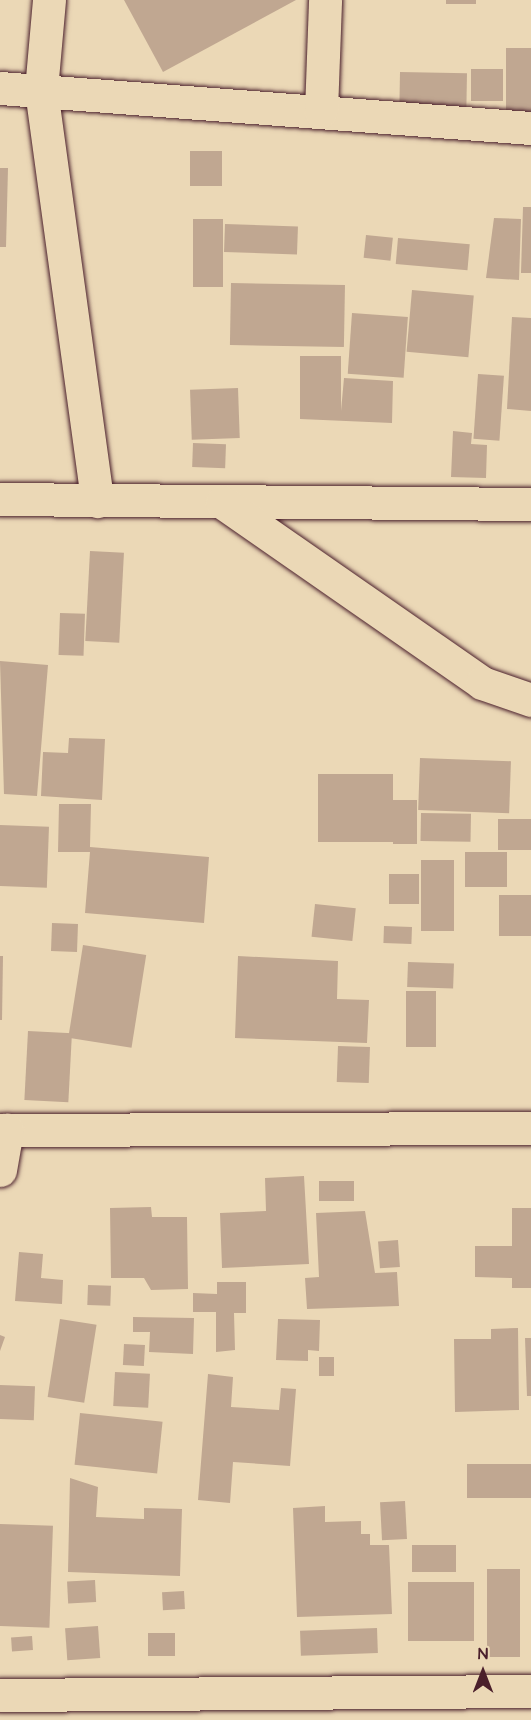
<!DOCTYPE html>
<style>
body{margin:0}
#map{position:relative;width:531px;height:1720px;overflow:hidden;background:#ebd8b6;font-family:"Architects Daughter",sans-serif}
div>[style]{position:absolute}
.building>*{inset:0;background:#c0a791;transform-origin:0 0}
.roads{filter:drop-shadow(0 0 2px #4a1f2b) drop-shadow(0 0 2px #4a1f2b)}
.minor>*{height:33px;margin:-16.5px;padding:0 16.5px;transform-origin:16.5px;border-radius:16.5px;background:#ebd8b6}
span{translate:-50% -50%;white-space:nowrap;text-align:center;line-height:1.15;-webkit-text-stroke:4.5px #ebd8b6;paint-order:stroke}
.north{position:absolute;left:453px;top:1642px;width:60px;height:60px;-webkit-text-stroke:4px #ebd8b6;paint-order:stroke;rotate:0deg;font-size:16px;font-weight:700;line-height:24px;text-align:center;color:#4a1f2b}
.north::after{content:'';display:block;margin:auto;width:21px;height:27px;background:#4a1f2b;clip-path:polygon(50% 0,100% 100%,50% 72%,0 100%)}
</style>
<div id="map">
<div class="building">
<div style="clip-path:polygon(124px 0,296px 0,163px 72px)"></div>
<div style="left:446px;top:0;width:30px;height:4px"></div>
<div style="left:531px;top:48px;width:65px;height:25px;rotate:90deg"></div>
<div style="left:471px;top:69px;width:32px;height:32px"></div>
<div style="left:400px;top:72px;width:67px;height:37px;rotate:1deg"></div>
<div style="left:190px;top:151px;width:32px;height:35px"></div>
<div style="clip-path:polygon(0 168px,8px 168px,6px 247px,0 247px)"></div>
<div style="clip-path:polygon(523px 207px,531px 207px,531px 273px,521px 273px)"></div>
<div style="clip-path:polygon(494px 218px,521px 219px,519px 280px,486px 278px)"></div>
<div style="left:193px;top:219px;width:30px;height:68px"></div>
<div style="left:225px;top:224px;width:73px;height:28px;rotate:2deg"></div>
<div style="left:366px;top:235px;width:27px;height:23px;rotate:6deg"></div>
<div style="left:398px;top:238px;width:72px;height:26px;rotate:5deg"></div>
<div style="left:231px;top:283px;width:114px;height:62px;rotate:1deg"></div>
<div style="left:412px;top:290px;width:62px;height:62px;rotate:5deg"></div>
<div style="left:352px;top:313px;width:56px;height:61px;rotate:4deg"></div>
<div style="clip-path:polygon(512px 317px,531px 318px,531px 411px,507px 409px)"></div>
<div style="clip-path:polygon(300px 356px,341px 356px,341px 411px,344px 378px,393px 381px,392px 423px,300px 419px)"></div>
<div style="left:478px;top:374px;width:26px;height:65px;rotate:4deg"></div>
<div style="left:238px;top:388px;width:50px;height:48px;rotate:88deg"></div>
<div style="clip-path:polygon(453px 431px,472px 433px,471px 444px,487px 445px,486px 478px,451px 477px)"></div>
<div style="left:193px;top:443px;width:33px;height:24px;rotate:2deg"></div>
<div style="left:90px;top:551px;width:34px;height:90px;rotate:3deg"></div>
<div style="left:60px;top:613px;width:25px;height:42px;rotate:2deg"></div>
<div style="clip-path:polygon(0 661px,48px 665px,37px 796px,4px 794px)"></div>
<div style="clip-path:polygon(69px 738px,105px 739px,102px 800px,41px 796px,43px 752px,68px 753px)"></div>
<div style="left:420px;top:758px;width:91px;height:52px;rotate:2deg"></div>
<div style="left:318px;top:774px;width:75px;height:68px"></div>
<div style="left:393px;top:800px;width:24px;height:44px"></div>
<div style="clip-path:polygon(59px 804px,91px 804px,90px 847px,209px 857px,204px 923px,85px 913px,90px 852px,58px 852px)"></div>
<div style="left:421px;top:813px;width:50px;height:28px;rotate:1deg"></div>
<div style="left:498px;top:819px;width:33px;height:31px"></div>
<div style="left:0;top:825px;width:49px;height:61px;rotate:2deg"></div>
<div style="left:465px;top:852px;width:42px;height:35px"></div>
<div style="left:421px;top:860px;width:33px;height:71px"></div>
<div style="left:389px;top:874px;width:30px;height:30px"></div>
<div style="left:499px;top:895px;width:32px;height:41px"></div>
<div style="left:315px;top:904px;width:41px;height:33px;rotate:6deg"></div>
<div style="left:52px;top:923px;width:26px;height:28px;rotate:2deg"></div>
<div style="left:384px;top:926px;width:28px;height:17px;rotate:2deg"></div>
<div style="left:83px;top:945px;width:64px;height:94px;rotate:9deg"></div>
<div style="clip-path:polygon(0 956px,3px 956px,2px 1020px,0 1020px)"></div>
<div style="clip-path:polygon(238px 956px,338px 961px,337px 999px,369px 1000px,367px 1043px,235px 1038px)"></div>
<div style="left:408px;top:962px;width:46px;height:25px;rotate:2deg"></div>
<div style="left:406px;top:991px;width:30px;height:56px"></div>
<div style="left:28px;top:1031px;width:44px;height:69px;rotate:3deg"></div>
<div style="left:338px;top:1046px;width:32px;height:36px;rotate:2deg"></div>
<div style="clip-path:polygon(304px 1176px,309px 1264px,222px 1268px,220px 1213px,266px 1211px,265px 1178px)"></div>
<div style="left:354px;top:1181px;width:20px;height:35px;rotate:90deg"></div>
<div style="clip-path:polygon(151px 1207px,152px 1217px,187px 1217px,188px 1289px,151px 1290px,144px 1278px,111px 1278px,110px 1208px)"></div>
<div style="clip-path:polygon(512px 1208px,531px 1208px,531px 1288px,512px 1288px,512px 1278px,475px 1277px,475px 1246px,512px 1246px)"></div>
<div style="clip-path:polygon(365px 1211px,375px 1273px,397px 1272px,399px 1306px,307px 1309px,305px 1278px,319px 1277px,316px 1213px)"></div>
<div style="left:398px;top:1240px;width:27px;height:20px;rotate:86deg"></div>
<div style="clip-path:polygon(19px 1252px,43px 1254px,41px 1278px,63px 1280px,62px 1304px,15px 1301px)"></div>
<div style="clip-path:polygon(217px 1282px,246px 1282px,246px 1313px,234px 1313px,235px 1350px,216px 1352px,216px 1312px,193px 1312px,193px 1293px,217px 1294px)"></div>
<div style="left:88px;top:1285px;width:23px;height:20px;rotate:2deg"></div>
<div style="clip-path:polygon(133px 1317px,194px 1318px,193px 1354px,149px 1352px,150px 1332px,133px 1332px)"></div>
<div style="left:60px;top:1319px;width:37px;height:79px;rotate:9deg"></div>
<div style="clip-path:polygon(278px 1319px,320px 1320px,319px 1351px,308px 1350px,308px 1361px,276px 1360px)"></div>
<div style="clip-path:polygon(518px 1328px,519px 1410px,455px 1412px,454px 1339px,491px 1339px,491px 1329px)"></div>
<div style="clip-path:polygon(0 1335px,5px 1337px,0 1351px)"></div>
<div style="clip-path:polygon(525px 1338px,531px 1338px,531px 1396px,527px 1396px)"></div>
<div style="left:124px;top:1344px;width:21px;height:21px;rotate:3deg"></div>
<div style="left:319px;top:1357px;width:15px;height:19px"></div>
<div style="left:115px;top:1372px;width:35px;height:34px;rotate:3deg"></div>
<div style="clip-path:polygon(208px 1374px,233px 1377px,231px 1407px,279px 1410px,281px 1388px,296px 1389px,290px 1466px,233px 1462px,230px 1503px,198px 1500px)"></div>
<div style="left:0;top:1385px;width:35px;height:34px;rotate:2deg"></div>
<div style="left:80px;top:1413px;width:83px;height:52px;rotate:6deg"></div>
<div style="left:531px;top:1464px;width:34px;height:64px;rotate:90deg"></div>
<div style="clip-path:polygon(70px 1478px,98px 1487px,96px 1517px,144px 1519px,144px 1508px,182px 1509px,180px 1576px,68px 1572px)"></div>
<div style="left:405px;top:1501px;width:38px;height:25px;rotate:87deg"></div>
<div style="clip-path:polygon(325px 1506px,325px 1522px,361px 1521px,361px 1534px,370px 1534px,370px 1545px,389px 1545px,392px 1614px,297px 1617px,293px 1508px)"></div>
<div style="left:0;top:1524px;width:53px;height:102px;rotate:2deg"></div>
<div style="left:412px;top:1545px;width:44px;height:27px"></div>
<div style="left:487px;top:1569px;width:33px;height:88px"></div>
<div style="left:95px;top:1580px;width:22px;height:28px;rotate:87deg"></div>
<div style="left:408px;top:1582px;width:66px;height:59px"></div>
<div style="left:184px;top:1591px;width:18px;height:22px;rotate:87deg"></div>
<div style="left:98px;top:1626px;width:32px;height:33px;rotate:86deg"></div>
<div style="left:377px;top:1628px;width:25px;height:77px;rotate:88deg"></div>
<div style="left:148px;top:1633px;width:27px;height:23px"></div>
<div style="left:32px;top:1636px;width:14px;height:21px;rotate:86deg"></div>
</div>
<div class="roads">
<div class="minor">
<div style="left:49px;top:0;width:90px;rotate:95.1deg"></div>
<div style="left:41px;top:90px;width:415px;rotate:82.2deg"></div>
<div style="left:0;top:88px;width:533px;rotate:4.31deg"></div>
<div style="left:321px;top:111px;width:111px;rotate:-87.9deg"></div>
<div style="left:0;top:499px;width:531px;rotate:0.54deg"></div>
<div style="left:222px;top:502px;width:317px;rotate:34.8deg"></div>
<div style="left:482px;top:683px;width:52px;rotate:19.1deg"></div>
<div style="left:0;top:1130px;width:531px;rotate:-0.22deg"></div>
<div style="left:0;top:1170px;width:41px;rotate:-80.1deg"></div>
<div style="left:0;top:1695px;width:531px;rotate:-0.43deg"></div>
</div>
</div>
<div class="north">N</div>
</div>
